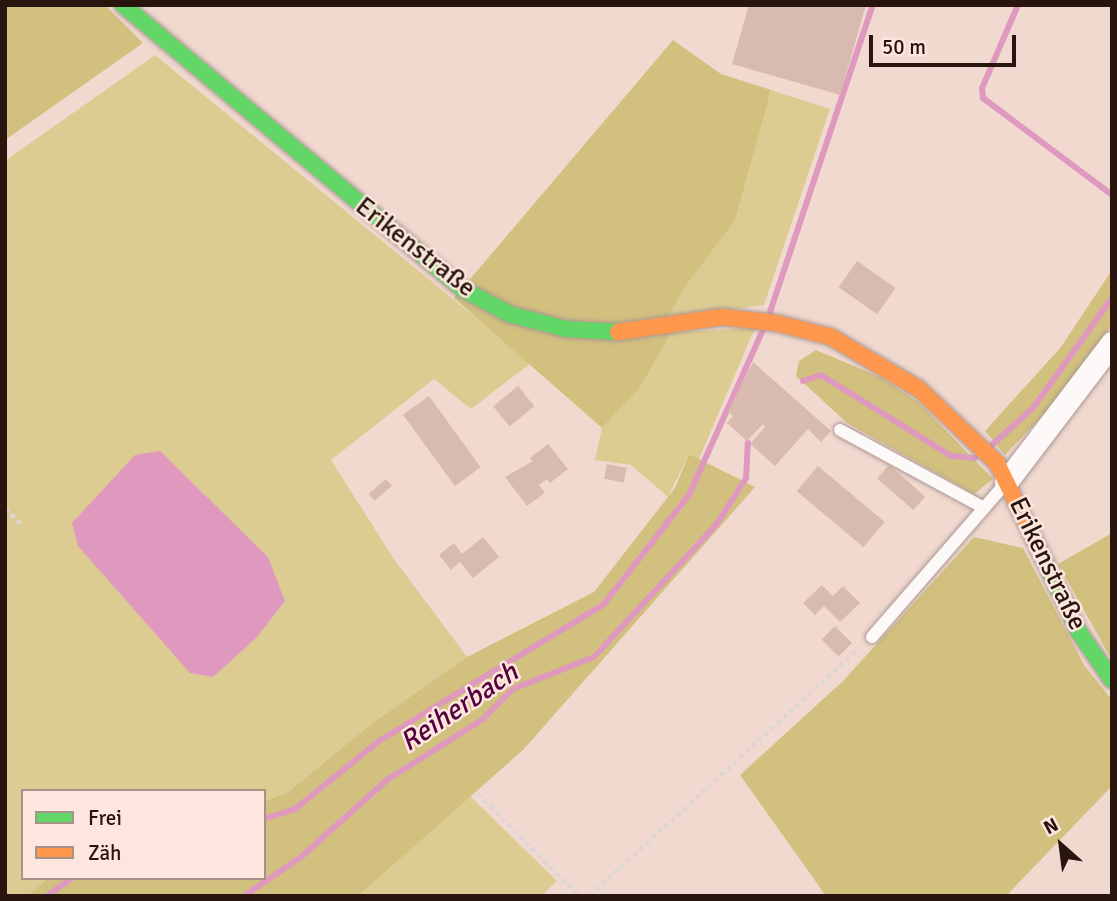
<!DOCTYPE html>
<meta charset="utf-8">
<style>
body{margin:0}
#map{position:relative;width:1117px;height:901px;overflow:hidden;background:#f1d9d0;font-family:Signika,sans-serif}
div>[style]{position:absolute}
.green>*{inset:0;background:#ddcc92}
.forest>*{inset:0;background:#d2c07e}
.water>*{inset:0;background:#e099be}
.stream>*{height:6px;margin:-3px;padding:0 3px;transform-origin:3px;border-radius:3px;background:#e099be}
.building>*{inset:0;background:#d8bbae;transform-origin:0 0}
.path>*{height:3.5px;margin-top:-1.75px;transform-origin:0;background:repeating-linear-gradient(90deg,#ddd6d3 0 5px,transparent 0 8.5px)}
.roads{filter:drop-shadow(0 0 2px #ac9890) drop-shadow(0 0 2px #ac9890)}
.lane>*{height:12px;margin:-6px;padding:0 6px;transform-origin:6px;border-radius:6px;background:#fdf9f8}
.street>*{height:23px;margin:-11.5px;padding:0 11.5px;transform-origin:11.5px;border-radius:11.5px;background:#fdf9f8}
.fast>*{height:16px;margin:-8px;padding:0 8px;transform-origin:8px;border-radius:8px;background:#63d668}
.slow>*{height:16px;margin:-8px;padding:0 8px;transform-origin:8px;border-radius:8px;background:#ff974d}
span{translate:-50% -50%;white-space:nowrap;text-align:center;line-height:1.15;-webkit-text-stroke:5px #fce6dd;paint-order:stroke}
.street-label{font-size:26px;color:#28150e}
.water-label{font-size:28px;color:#53003d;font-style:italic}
.frame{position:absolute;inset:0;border:7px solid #28150e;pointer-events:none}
.legend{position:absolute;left:21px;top:789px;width:245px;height:91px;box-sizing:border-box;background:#fce6dd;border:2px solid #a7928a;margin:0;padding:9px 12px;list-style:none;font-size:21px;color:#28150e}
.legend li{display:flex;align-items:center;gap:14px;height:35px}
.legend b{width:35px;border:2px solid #a7928a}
.north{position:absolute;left:1026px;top:810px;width:70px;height:70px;-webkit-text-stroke:5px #fce6dd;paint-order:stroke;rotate:332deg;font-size:19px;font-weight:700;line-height:28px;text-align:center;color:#28150e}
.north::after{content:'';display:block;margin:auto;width:24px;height:32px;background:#28150e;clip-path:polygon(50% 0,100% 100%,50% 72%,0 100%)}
.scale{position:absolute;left:869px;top:35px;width:147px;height:32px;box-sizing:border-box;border:4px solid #28150e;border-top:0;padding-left:9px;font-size:21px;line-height:24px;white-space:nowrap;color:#28150e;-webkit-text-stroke:5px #fce6dd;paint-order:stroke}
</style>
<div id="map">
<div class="green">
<div style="clip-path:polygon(155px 55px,531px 363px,471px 409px,434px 379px,331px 460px,394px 559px,467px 657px,371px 724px,287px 793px,264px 801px,264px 791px,23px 791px,23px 878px,48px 878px,27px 896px,5px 896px,5px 161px)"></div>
<div style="clip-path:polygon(771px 90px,830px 109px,764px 305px,668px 318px,755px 139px)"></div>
<div style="clip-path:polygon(755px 328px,699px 459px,689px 454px,668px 497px,631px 465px,595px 460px,602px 428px,639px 389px,672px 332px)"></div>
<div style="clip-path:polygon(470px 796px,557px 881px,541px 896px,358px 896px)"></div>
</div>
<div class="forest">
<div style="clip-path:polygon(5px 5px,105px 5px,143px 43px,5px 140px)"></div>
<div style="clip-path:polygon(673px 40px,721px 74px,771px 90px,735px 220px,684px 288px,668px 317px,672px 332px,639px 389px,602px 428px,454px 298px)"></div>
<div style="clip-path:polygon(1112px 270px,1112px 325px,1045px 413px,1005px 455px,985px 431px,1061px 347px)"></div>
<div style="clip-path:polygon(816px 350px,882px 378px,917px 401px,993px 479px,974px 494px,847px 423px,796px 376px,799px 361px)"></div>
<div style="clip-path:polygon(689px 454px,755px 487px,523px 750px,358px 896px,27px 896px,48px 878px,264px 878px,264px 801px,287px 793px,371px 724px,467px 657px,594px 592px,675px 488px)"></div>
<div style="clip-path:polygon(1112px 533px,1112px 660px,1058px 564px)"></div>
<div style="clip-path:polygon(974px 537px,1023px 548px,1084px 665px,1112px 700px,1112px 786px,1006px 896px,826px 896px,740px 775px,843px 681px)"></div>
</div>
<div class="water">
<div style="clip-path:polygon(160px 451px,268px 557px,285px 601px,257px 637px,213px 677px,190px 673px,78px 546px,72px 523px,135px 455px)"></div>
</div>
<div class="stream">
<div style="left:1018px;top:5px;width:90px;rotate:113.4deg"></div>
<div style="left:982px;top:88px;width:10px;rotate:84deg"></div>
<div style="left:983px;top:98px;width:161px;rotate:36.9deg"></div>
<div style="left:770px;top:312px;width:324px;rotate:-71.5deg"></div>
<div style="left:803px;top:381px;width:19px;rotate:-18deg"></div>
<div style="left:821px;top:375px;width:153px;rotate:31.9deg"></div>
<div style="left:951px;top:456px;width:24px;rotate:5deg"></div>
<div style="left:992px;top:445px;width:55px;rotate:-42.1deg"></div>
<div style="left:1033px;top:408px;width:135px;rotate:-54.3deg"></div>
<div style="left:264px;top:819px;width:33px;rotate:-18deg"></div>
<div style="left:295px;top:809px;width:108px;rotate:-39deg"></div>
<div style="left:379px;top:741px;width:263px;rotate:-31.3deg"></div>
<div style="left:604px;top:604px;width:138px;rotate:-52.1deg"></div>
<div style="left:689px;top:495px;width:179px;rotate:-65.9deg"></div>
<div style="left:47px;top:896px;width:31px;rotate:-36deg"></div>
<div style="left:244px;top:896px;width:69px;rotate:-34.4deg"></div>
<div style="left:301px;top:857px;width:115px;rotate:-41.8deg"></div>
<div style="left:387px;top:780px;width:114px;rotate:-32.4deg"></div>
<div style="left:483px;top:719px;width:42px;rotate:-45deg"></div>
<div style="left:513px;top:689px;width:87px;rotate:-21.6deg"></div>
<div style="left:594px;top:657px;width:180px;rotate:-47.3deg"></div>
<div style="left:716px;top:525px;width:56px;rotate:-57.4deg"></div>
<div style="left:746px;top:478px;width:35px;rotate:-87deg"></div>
</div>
<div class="building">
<div style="clip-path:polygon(749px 5px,866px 5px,840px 95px,732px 64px)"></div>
<div style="left:857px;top:261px;width:47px;height:32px;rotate:35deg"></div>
<div style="clip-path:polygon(753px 362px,831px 431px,821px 442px,808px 429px,775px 466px,750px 444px,765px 427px,763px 424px,747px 441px,727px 423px,733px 416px,728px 411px)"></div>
<div style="left:518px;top:386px;width:26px;height:32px;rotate:51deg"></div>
<div style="left:429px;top:396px;width:88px;height:32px;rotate:54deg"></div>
<div style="clip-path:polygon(548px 444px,568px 469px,550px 483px,547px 479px,539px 485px,545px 493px,527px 506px,505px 477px,533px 461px,530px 458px)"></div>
<div style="left:607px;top:464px;width:20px;height:15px;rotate:11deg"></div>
<div style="left:889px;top:465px;width:48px;height:18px;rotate:41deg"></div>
<div style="left:818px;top:466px;width:87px;height:33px;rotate:40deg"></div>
<div style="left:386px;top:479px;width:9px;height:23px;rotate:49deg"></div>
<div style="clip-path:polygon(483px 537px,499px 557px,473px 578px,460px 562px,451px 570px,439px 555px,454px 543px,462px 554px)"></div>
<div style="clip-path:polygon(822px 585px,833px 596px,843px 586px,860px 603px,840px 622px,824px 606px,815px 615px,803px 603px)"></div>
<div style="left:835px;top:626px;width:24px;height:19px;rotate:45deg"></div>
</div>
<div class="path">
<div style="left:5px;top:509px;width:25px;rotate:43deg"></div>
<div style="left:478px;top:794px;width:144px;rotate:45.3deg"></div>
<div style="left:589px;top:896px;width:367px;rotate:-42.5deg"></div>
</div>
<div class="roads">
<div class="lane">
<div style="left:840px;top:430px;width:164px;rotate:28.4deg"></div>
<div style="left:872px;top:637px;width:201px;rotate:-49deg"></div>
</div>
<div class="street">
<div style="left:1006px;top:482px;width:175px;rotate:-52.7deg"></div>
</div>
<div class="fast">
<div style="left:123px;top:5px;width:441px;rotate:39.9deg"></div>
<div style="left:461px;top:288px;width:55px;rotate:28.4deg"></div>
<div style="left:509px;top:314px;width:59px;rotate:14.7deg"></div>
<div style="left:566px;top:329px;width:52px;rotate:3.3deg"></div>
<div style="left:1033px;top:537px;width:106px;rotate:64.2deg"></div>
<div style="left:1079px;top:632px;width:58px;rotate:55.5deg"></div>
</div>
<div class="slow">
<div style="left:618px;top:332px;width:105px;rotate:-8.2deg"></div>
<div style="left:722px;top:317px;width:54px;rotate:6.3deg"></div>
<div style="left:776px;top:323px;width:57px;rotate:14.3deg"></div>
<div style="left:831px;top:337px;width:102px;rotate:30.6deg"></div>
<div style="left:919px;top:389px;width:108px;rotate:43.5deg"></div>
<div style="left:997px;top:463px;width:82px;rotate:64.1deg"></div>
</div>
</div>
<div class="street-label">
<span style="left:415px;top:248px;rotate:38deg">Erikenstraße</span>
<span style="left:1047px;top:564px;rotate:64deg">Erikenstraße</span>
</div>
<div class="water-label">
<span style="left:459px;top:707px;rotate:-34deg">Reiherbach</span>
</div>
<div class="frame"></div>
<ul class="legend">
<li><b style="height:9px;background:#63d668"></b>Frei</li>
<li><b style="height:9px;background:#ff974d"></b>Zäh</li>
</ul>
<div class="north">N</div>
<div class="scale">50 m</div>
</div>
